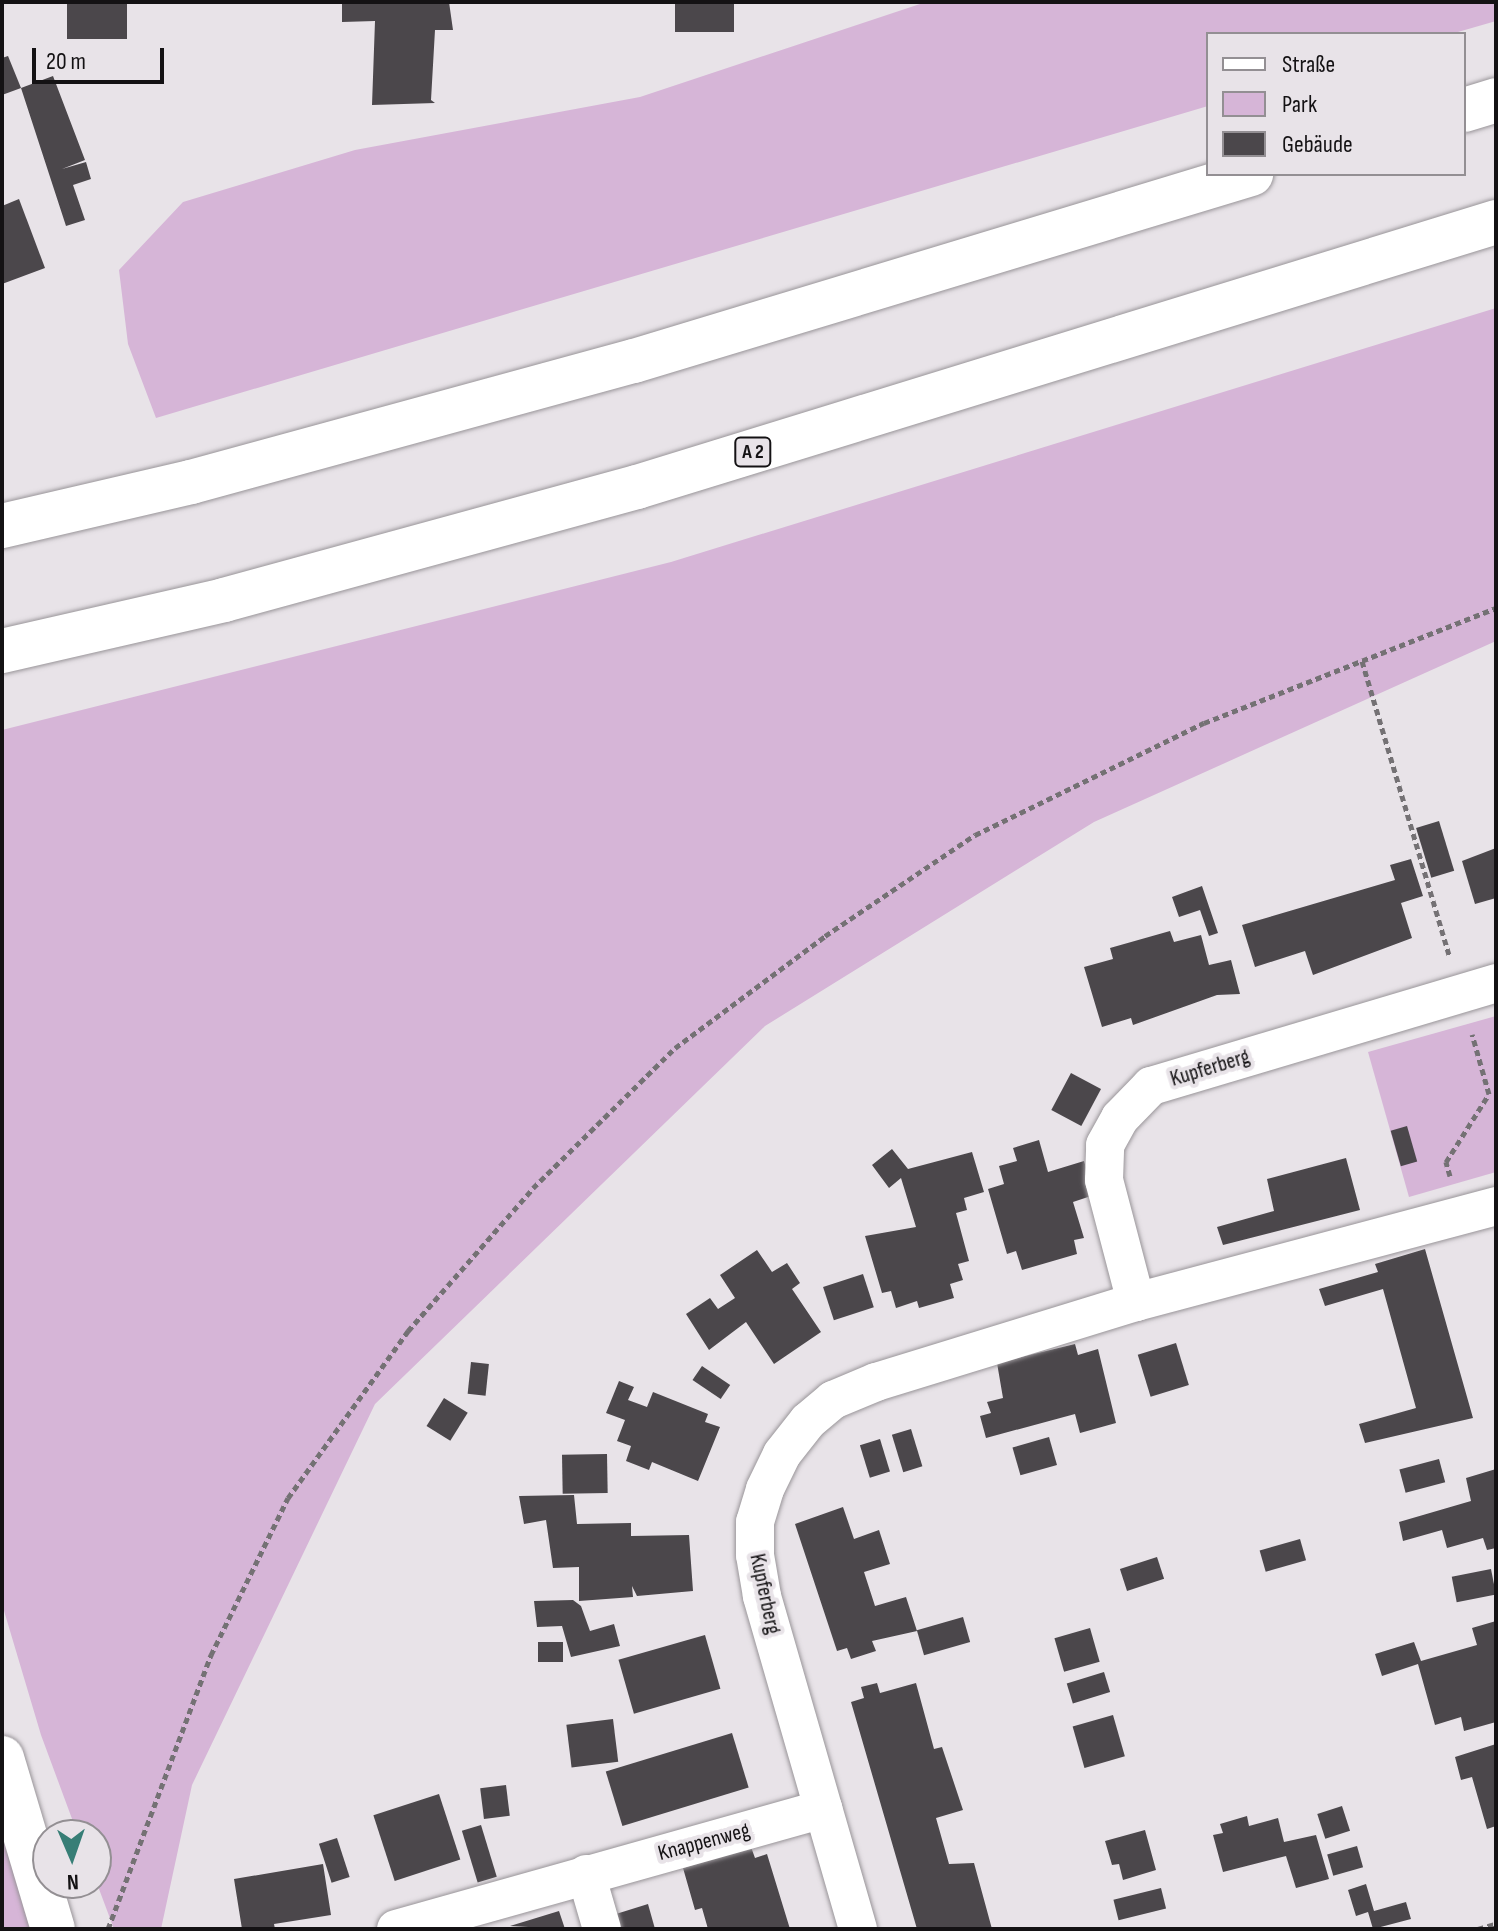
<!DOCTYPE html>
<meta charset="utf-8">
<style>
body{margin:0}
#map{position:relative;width:1498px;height:1931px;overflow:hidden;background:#e8e3e8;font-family:"Sofia Sans Condensed",sans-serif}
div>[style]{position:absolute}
.green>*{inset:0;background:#d6b5d7}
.building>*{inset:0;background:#4b474b;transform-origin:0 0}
.path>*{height:5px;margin-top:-2.5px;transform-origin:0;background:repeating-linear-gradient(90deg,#747174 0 6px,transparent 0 10px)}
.roads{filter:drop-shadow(0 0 2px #999599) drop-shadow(0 0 2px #999599)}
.minor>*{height:38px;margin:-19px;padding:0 19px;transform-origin:19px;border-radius:19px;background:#fff}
.primary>*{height:44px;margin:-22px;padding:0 22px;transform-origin:22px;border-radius:22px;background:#fff}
.motorway>*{height:44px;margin:-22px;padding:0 22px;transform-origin:22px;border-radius:22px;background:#fff}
span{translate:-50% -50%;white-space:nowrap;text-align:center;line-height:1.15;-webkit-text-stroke:8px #e8e3e8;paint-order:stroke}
.shield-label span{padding:2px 6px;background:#e8e3e8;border:2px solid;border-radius:6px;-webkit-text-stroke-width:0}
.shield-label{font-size:20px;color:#141214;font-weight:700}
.street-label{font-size:22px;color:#141214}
.frame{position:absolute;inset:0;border:4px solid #141214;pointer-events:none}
.legend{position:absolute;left:1206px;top:32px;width:260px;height:144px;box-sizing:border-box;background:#e8e3e8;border:2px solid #938f93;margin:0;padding:10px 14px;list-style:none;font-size:24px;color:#141214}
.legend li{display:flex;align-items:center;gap:16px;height:40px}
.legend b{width:40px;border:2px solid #938f93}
.north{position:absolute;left:32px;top:1819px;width:80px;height:80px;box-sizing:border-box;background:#e8e3e8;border:2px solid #938f93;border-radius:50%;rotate:178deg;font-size:22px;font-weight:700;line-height:32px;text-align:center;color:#141214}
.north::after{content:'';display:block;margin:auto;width:28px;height:36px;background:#377e76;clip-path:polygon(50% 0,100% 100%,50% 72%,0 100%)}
.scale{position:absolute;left:32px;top:48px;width:132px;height:36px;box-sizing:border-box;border:4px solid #141214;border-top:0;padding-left:10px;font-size:24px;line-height:28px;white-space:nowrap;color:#141214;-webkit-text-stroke:6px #e8e3e8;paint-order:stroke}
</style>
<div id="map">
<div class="green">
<div style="clip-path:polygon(926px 2px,1496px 2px,1496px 21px,1451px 34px,1208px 34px,1208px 106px,156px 418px,128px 344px,119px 270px,183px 202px,355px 150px,640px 97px)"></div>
<div style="clip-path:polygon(1496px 308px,1496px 641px,1094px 822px,765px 1026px,375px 1404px,192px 1785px,161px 1929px,114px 1929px,96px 1881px,96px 1835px,78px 1835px,41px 1735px,2px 1604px,2px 730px,671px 562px)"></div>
<div style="clip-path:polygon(1496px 1016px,1496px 1172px,1409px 1197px,1368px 1052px)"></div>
<div style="clip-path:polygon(2px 1796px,44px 1929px,2px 1929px)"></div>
</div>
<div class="building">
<div style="left:67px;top:2px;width:60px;height:37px"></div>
<div style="clip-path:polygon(342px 2px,449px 2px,453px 30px,435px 30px,431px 100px,435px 103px,372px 105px,375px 21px,342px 22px)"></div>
<div style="left:675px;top:2px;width:59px;height:30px"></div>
<div style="clip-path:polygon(8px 56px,21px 88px,2px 95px,2px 58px)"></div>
<div style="clip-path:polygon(53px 76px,85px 160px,62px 169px,86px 162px,91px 179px,73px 185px,85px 220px,66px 226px,21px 88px)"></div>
<div style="clip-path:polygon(19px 199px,45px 268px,2px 284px,2px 206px)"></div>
<div style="left:1439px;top:821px;width:52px;height:24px;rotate:73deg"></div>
<div style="clip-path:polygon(1496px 848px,1496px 898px,1475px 904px,1462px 861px)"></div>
<div style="clip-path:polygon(1411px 859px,1423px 896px,1401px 903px,1412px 938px,1313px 975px,1305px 951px,1255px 967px,1242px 925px,1395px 880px,1390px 865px)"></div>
<div style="clip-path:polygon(1202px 886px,1218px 933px,1209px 936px,1200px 910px,1179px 917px,1172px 897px)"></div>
<div style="clip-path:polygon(1170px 931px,1174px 942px,1201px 935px,1209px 965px,1231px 960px,1240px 994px,1217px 995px,1133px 1025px,1131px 1018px,1102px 1027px,1084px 967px,1113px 959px,1110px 948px)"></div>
<div style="left:1071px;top:1073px;width:34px;height:42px;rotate:28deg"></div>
<div style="left:1407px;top:1126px;width:37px;height:17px;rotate:74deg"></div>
<div style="clip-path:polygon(1039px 1140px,1048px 1172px,1084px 1161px,1094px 1195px,1073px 1202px,1084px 1238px,1074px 1240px,1077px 1254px,1022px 1270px,1016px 1251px,1007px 1254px,988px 1189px,1004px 1184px,999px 1166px,1017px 1161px,1013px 1148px)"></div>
<div style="clip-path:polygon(892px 1149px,908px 1169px,972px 1152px,984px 1192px,964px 1198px,967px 1210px,956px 1213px,969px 1261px,958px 1264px,963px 1280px,950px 1284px,954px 1298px,919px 1308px,917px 1301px,896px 1308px,891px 1291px,882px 1293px,865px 1236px,916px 1227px,901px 1178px,889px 1188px,872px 1165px)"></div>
<div style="clip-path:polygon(1346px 1158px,1360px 1210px,1223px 1245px,1217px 1227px,1274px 1211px,1267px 1179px)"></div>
<div style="clip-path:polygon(1425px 1249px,1473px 1418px,1365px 1443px,1359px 1424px,1416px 1408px,1383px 1289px,1325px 1306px,1319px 1289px,1378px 1272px,1375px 1264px)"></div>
<div style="clip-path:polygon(757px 1250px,772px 1272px,787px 1263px,800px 1283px,792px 1289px,821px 1332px,774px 1364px,746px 1322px,709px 1350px,686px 1314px,710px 1298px,718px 1309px,735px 1298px,720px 1275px)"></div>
<div style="left:863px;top:1274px;width:35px;height:42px;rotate:72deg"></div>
<div style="left:1176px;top:1343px;width:44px;height:40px;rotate:73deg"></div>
<div style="clip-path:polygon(1075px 1344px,1078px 1355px,1098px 1349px,1116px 1423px,1080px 1433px,1075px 1414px,986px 1438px,980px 1416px,991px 1413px,987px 1402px,1003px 1398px,997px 1363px)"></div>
<div style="left:471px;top:1362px;width:18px;height:32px;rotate:6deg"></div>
<div style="left:702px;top:1366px;width:34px;height:17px;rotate:34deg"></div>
<div style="clip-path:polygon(619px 1381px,634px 1387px,628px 1400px,647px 1407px,653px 1392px,708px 1414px,705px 1422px,720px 1427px,698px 1481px,652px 1462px,649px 1470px,626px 1461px,631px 1446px,617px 1441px,625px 1420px,606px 1413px)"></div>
<div style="left:444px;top:1398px;width:28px;height:33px;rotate:32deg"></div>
<div style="left:911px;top:1429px;width:39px;height:20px;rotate:73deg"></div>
<div style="left:1049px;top:1437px;width:29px;height:38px;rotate:74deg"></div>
<div style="left:880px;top:1439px;width:34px;height:21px;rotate:73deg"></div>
<div style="left:607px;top:1454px;width:39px;height:45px;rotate:89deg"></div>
<div style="left:1439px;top:1459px;width:24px;height:41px;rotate:75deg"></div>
<div style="clip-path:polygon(1496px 1469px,1496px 1548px,1487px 1550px,1483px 1538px,1447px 1548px,1442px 1530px,1403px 1541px,1399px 1522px,1471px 1501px,1466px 1478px)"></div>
<div style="clip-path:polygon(574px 1495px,577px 1524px,631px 1523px,631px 1536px,689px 1535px,693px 1591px,637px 1596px,632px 1586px,633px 1597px,579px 1601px,579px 1567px,553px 1568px,546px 1520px,524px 1524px,519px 1496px)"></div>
<div style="clip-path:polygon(843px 1507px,854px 1539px,879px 1530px,890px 1564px,864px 1572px,875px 1606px,906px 1597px,917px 1631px,872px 1641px,876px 1651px,851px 1659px,847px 1648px,837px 1651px,795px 1524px)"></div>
<div style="left:1300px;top:1539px;width:22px;height:42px;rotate:74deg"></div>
<div style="left:1157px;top:1557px;width:23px;height:39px;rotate:72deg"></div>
<div style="left:1491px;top:1569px;width:26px;height:40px;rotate:79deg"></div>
<div style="clip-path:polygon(573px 1600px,581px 1606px,590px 1631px,614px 1624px,620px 1646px,571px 1657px,562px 1626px,537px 1627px,534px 1601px)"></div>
<div style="left:963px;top:1617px;width:26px;height:48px;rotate:74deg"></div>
<div style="clip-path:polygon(1496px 1621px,1496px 1722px,1464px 1731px,1461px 1717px,1435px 1725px,1418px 1664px,1382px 1676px,1375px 1654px,1414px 1642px,1421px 1661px,1477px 1645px,1472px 1628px)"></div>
<div style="left:1090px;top:1628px;width:35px;height:37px;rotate:74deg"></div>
<div style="left:705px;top:1635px;width:56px;height:90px;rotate:74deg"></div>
<div style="left:563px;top:1642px;width:20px;height:25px;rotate:90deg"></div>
<div style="left:1104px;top:1672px;width:21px;height:39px;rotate:73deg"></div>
<div style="clip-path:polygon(877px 1683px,880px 1693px,916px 1683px,934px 1749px,942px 1747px,963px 1810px,936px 1818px,949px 1864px,974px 1863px,992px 1929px,917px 1929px,851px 1702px,864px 1698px,861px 1687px)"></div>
<div style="left:1113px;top:1715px;width:43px;height:42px;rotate:74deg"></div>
<div style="left:613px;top:1719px;width:43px;height:47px;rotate:83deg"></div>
<div style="left:732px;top:1733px;width:57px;height:132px;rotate:73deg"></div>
<div style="clip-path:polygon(1496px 1744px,1496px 1826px,1487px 1829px,1472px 1777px,1461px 1780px,1455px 1757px)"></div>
<div style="left:506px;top:1785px;width:31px;height:26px;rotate:83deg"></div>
<div style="left:439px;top:1794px;width:69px;height:69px;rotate:72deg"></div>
<div style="left:1342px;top:1806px;width:26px;height:26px;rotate:72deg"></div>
<div style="clip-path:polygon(1247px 1816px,1249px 1826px,1278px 1818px,1284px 1842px,1316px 1835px,1329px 1879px,1296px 1888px,1286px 1856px,1223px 1872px,1213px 1835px,1223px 1833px,1220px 1824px)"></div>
<div style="left:481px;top:1825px;width:54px;height:20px;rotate:73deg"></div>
<div style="clip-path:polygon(1145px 1830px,1156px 1870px,1123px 1880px,1119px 1864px,1112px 1865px,1105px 1841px)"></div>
<div style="left:337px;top:1838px;width:41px;height:19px;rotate:72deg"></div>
<div style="left:1357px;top:1846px;width:22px;height:31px;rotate:74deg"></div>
<div style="clip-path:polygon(751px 1847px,755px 1858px,767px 1854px,790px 1929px,708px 1929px,702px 1908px,695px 1910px,683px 1868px)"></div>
<div style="clip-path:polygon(323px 1864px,331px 1915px,274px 1924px,275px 1929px,242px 1929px,234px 1879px)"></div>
<div style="clip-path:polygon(1366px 1884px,1374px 1911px,1406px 1902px,1411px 1919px,1373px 1929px,1368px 1912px,1356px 1916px,1348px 1890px)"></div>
<div style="left:1161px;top:1888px;width:21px;height:49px;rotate:76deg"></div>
<div style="clip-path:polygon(648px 1904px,655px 1929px,620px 1929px,616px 1914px)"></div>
<div style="clip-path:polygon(559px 1911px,565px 1929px,510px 1926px)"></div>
</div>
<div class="path">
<div style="left:1362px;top:661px;width:307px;rotate:73.5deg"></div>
<div style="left:1450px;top:1176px;width:15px;rotate:-106deg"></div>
<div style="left:1446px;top:1162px;width:80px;rotate:-57.7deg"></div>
<div style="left:1489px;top:1094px;width:62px;rotate:-105.8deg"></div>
<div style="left:108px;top:1929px;width:293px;rotate:-69.4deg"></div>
<div style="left:211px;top:1655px;width:175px;rotate:-63.9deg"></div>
<div style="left:288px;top:1498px;width:206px;rotate:-54.3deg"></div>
<div style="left:408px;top:1331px;width:190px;rotate:-48.8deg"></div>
<div style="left:533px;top:1188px;width:199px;rotate:-44.6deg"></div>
<div style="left:675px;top:1048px;width:187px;rotate:-36.7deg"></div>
<div style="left:825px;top:936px;width:181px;rotate:-34deg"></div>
<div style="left:975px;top:835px;width:255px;rotate:-26.1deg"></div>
<div style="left:1204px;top:723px;width:314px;rotate:-21.5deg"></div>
<div style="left:1478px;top:1929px;width:19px;rotate:-16deg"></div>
</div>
<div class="roads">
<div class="minor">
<div style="left:1136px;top:1302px;width:126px;rotate:-104.7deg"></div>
<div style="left:1104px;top:1180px;width:35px;rotate:-88deg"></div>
<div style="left:1105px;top:1145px;width:31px;rotate:-61deg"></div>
<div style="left:1120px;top:1118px;width:45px;rotate:-45.9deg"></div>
<div style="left:1151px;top:1086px;width:360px;rotate:-16.6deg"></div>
<div style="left:586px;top:1874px;width:57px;rotate:73.8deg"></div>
<div style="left:396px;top:1929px;width:444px;rotate:-15.7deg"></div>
<div style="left:858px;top:1929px;width:347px;rotate:-106.1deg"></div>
<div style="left:762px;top:1596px;width:42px;rotate:-99.7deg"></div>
<div style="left:755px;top:1555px;width:33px;rotate:-90deg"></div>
<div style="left:755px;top:1522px;width:34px;rotate:-73deg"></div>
<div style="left:765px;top:1489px;width:39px;rotate:-64deg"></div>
<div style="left:782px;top:1454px;width:42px;rotate:-51.8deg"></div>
<div style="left:808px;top:1421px;width:33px;rotate:-40deg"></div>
<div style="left:833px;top:1400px;width:47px;rotate:-22.7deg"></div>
<div style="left:876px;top:1382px;width:272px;rotate:-17.1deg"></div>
<div style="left:1136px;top:1302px;width:373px;rotate:-14.9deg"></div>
</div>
<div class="primary">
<div style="left:2px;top:1758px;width:178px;rotate:73.4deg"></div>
</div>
<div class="motorway">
<div style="left:1464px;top:110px;width:34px;rotate:-17deg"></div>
<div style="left:2px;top:526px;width:194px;rotate:-13.1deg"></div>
<div style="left:191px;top:482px;width:459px;rotate:-15.3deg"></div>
<div style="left:634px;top:361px;width:645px;rotate:-16.86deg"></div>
<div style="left:2px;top:651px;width:228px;rotate:-12.9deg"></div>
<div style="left:224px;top:600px;width:428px;rotate:-15.3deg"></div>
<div style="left:637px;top:487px;width:899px;rotate:-17.14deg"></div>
</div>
</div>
<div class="shield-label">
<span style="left:753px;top:452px">A 2</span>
</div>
<div class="street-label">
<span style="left:1210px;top:1068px;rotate:-17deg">Kupferberg</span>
<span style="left:765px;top:1594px;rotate:78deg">Kupferberg</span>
<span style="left:704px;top:1842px;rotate:-15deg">Knappenweg</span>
</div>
<div class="frame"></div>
<ul class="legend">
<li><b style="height:10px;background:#fff"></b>Straße</li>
<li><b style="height:22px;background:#d6b5d7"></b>Park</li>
<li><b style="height:22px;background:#4b474b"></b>Gebäude</li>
</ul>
<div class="north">N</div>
<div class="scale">20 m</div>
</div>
